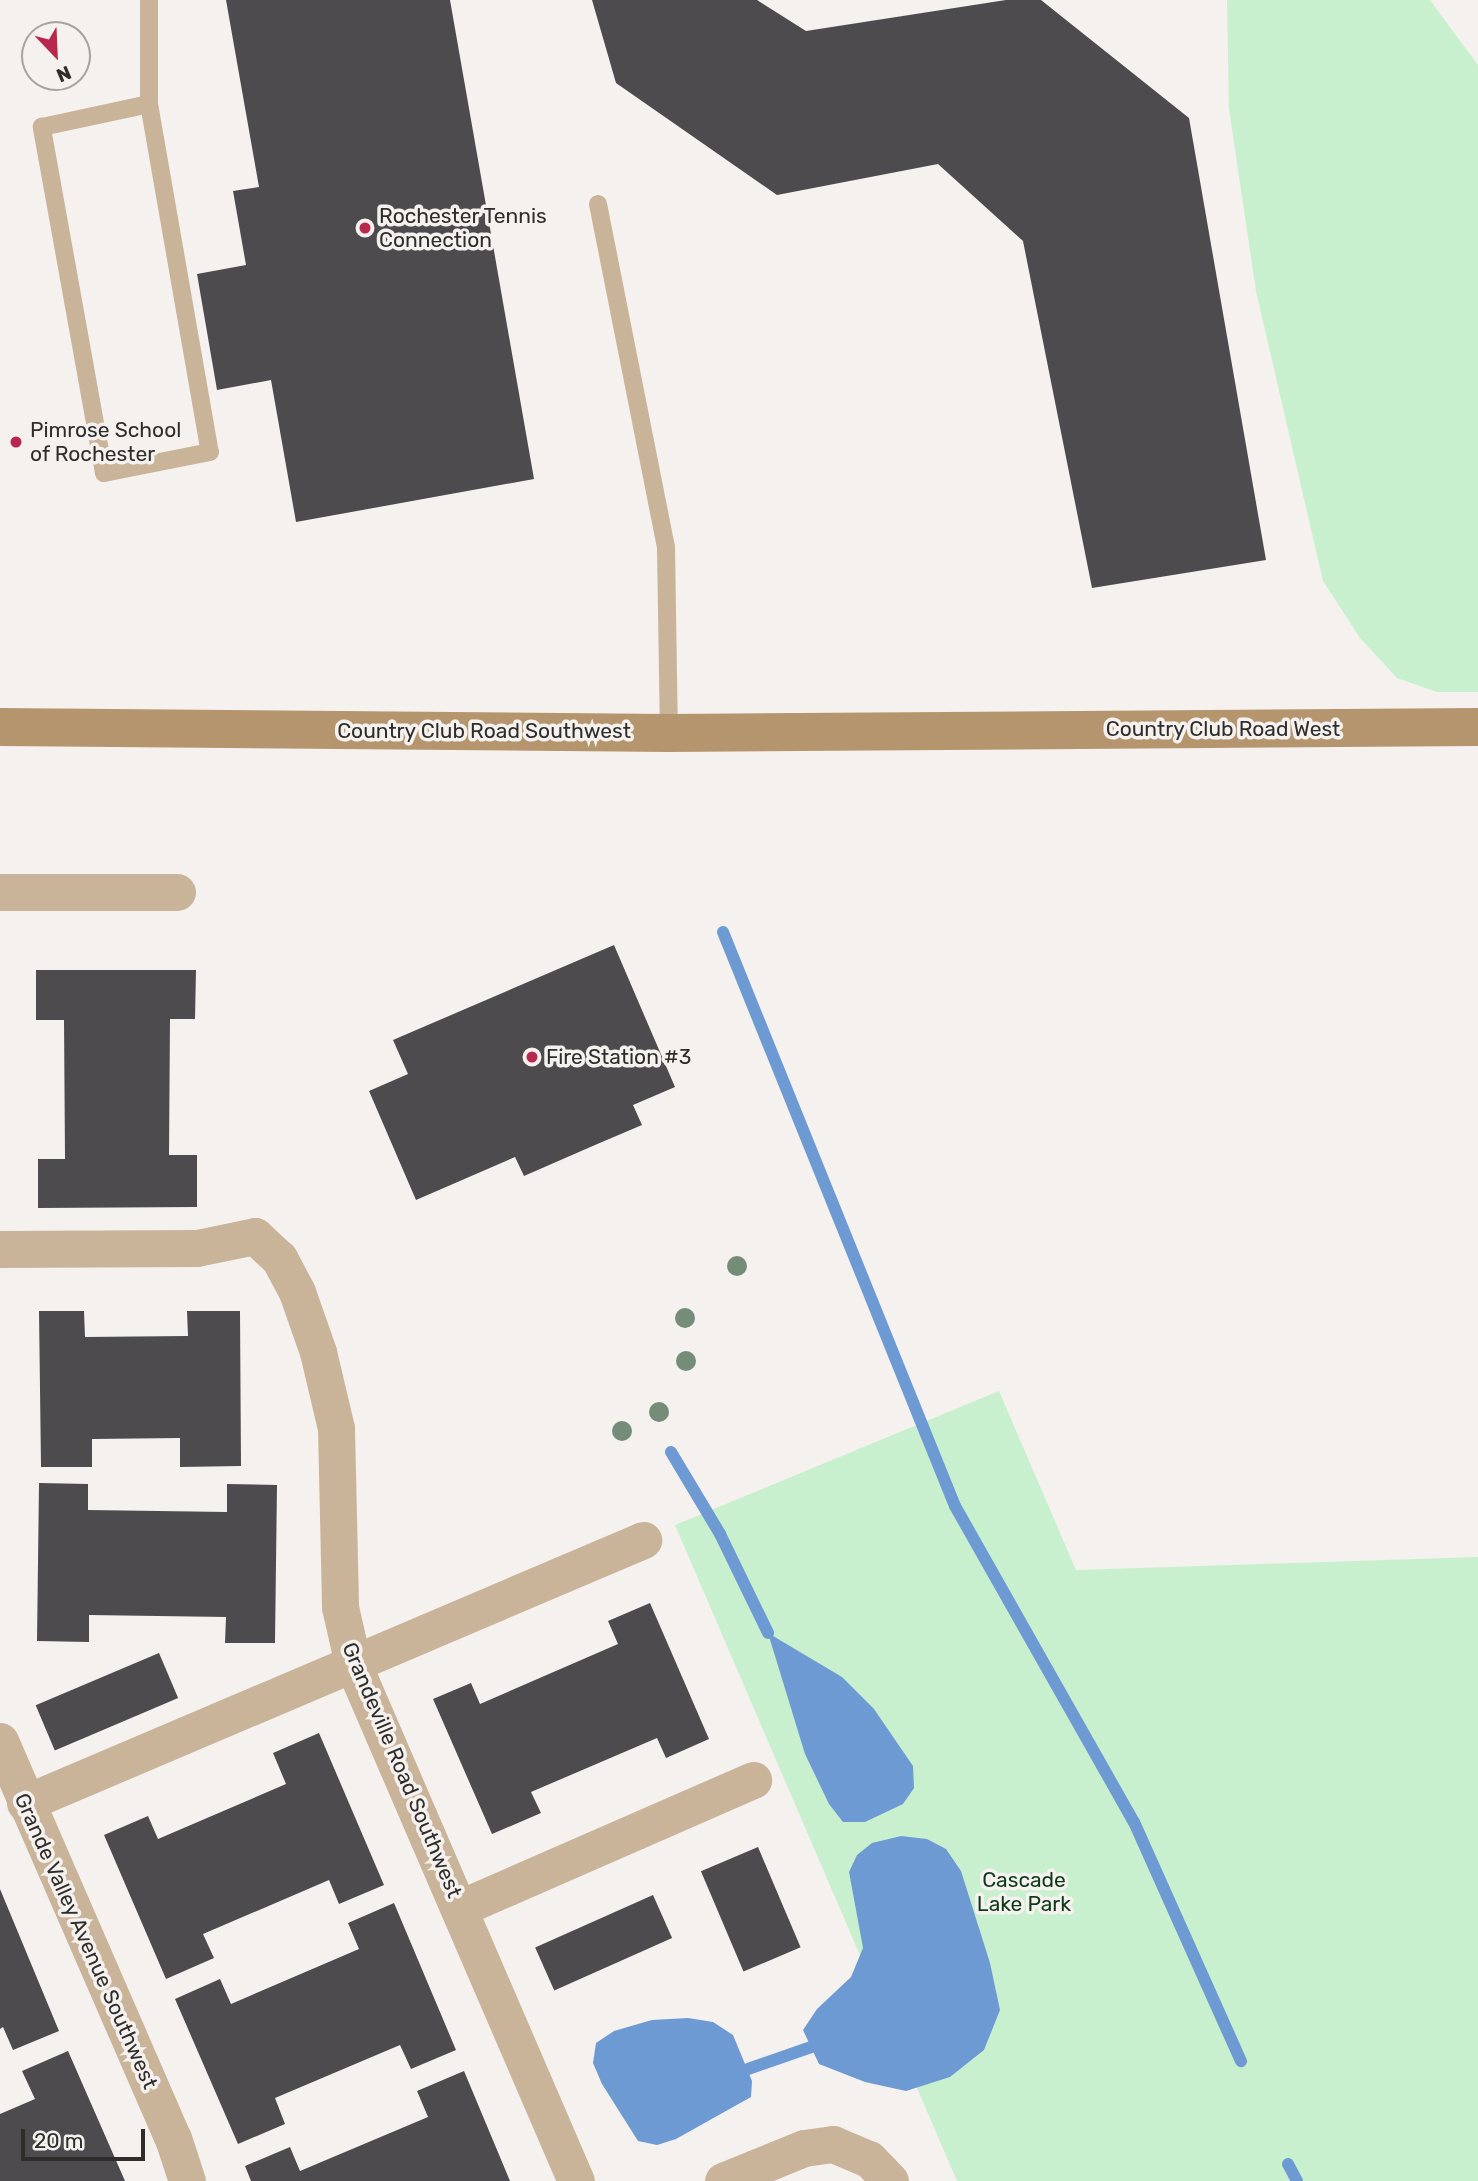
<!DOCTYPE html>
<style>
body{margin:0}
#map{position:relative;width:1478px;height:2181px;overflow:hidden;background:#f5f1ee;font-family:Rubik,sans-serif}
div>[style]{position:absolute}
.green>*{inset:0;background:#c8f0ce}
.water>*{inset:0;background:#6d9ad2}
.stream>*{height:12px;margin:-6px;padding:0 6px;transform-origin:6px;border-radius:6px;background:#6d9ad2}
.building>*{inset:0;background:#4d4b4e;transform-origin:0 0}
.lane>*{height:18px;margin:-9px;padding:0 9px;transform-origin:9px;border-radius:9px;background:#c9b49a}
.street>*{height:37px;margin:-18.5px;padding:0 18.5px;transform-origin:18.5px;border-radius:18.5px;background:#c9b49a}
.secondary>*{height:38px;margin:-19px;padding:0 19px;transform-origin:19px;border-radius:19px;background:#b4956d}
.trees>*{width:20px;height:20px;margin:-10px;border-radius:50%;background:#758c79}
.dots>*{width:19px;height:19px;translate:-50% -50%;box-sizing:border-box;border:4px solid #f5f1ee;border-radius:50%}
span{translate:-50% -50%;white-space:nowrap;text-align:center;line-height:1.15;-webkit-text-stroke:7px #f5f1ee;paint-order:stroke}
.poi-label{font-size:21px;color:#2e2d2b}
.left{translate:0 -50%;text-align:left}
.street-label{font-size:21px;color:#2e2d2b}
.park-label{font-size:21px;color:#0c3a19}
.north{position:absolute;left:21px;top:21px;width:70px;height:70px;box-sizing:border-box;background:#f5f1ee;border:2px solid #a5a3a0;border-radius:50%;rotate:157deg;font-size:19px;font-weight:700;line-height:28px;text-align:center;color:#2e2d2b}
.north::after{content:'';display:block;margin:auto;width:24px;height:32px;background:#b8284e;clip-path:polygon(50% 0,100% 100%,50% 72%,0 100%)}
.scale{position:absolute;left:21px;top:2129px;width:124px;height:32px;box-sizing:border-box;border:4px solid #2e2d2b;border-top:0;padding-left:9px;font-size:21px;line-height:24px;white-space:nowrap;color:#2e2d2b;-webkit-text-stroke:5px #f5f1ee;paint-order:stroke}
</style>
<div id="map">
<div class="green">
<div style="clip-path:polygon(1227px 0,1430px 0,1478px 65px,1478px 692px,1437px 692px,1397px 678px,1360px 638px,1323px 581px,1256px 291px,1229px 109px)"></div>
<div style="clip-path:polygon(999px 1391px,1076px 1570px,1478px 1557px,1478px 2181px,957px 2181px,675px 1525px)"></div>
</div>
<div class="water">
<div style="clip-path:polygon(768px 1633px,842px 1677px,874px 1709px,913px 1766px,914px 1788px,903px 1804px,865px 1822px,843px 1822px,829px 1804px,805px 1754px)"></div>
<div style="clip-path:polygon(901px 1836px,927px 1839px,946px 1849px,961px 1871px,990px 1963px,1000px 2010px,984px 2050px,950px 2077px,906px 2091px,865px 2082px,819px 2064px,803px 2030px,817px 2009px,851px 1977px,863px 1948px,849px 1872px,857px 1855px,872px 1843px)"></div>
<div style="clip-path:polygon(688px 2018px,713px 2022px,733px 2035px,752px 2081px,751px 2097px,676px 2139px,657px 2145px,638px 2141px,602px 2084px,593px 2063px,596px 2043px,614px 2031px,652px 2020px)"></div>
</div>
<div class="stream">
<div style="left:723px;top:932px;width:619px;rotate:67.99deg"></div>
<div style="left:955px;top:1506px;width:363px;rotate:60.5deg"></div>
<div style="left:1134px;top:1822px;width:262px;rotate:65.9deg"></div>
<div style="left:671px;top:1452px;width:96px;rotate:59.1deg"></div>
<div style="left:720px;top:1534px;width:110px;rotate:64.1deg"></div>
<div style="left:748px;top:2069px;width:67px;rotate:-19.2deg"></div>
<div style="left:1288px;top:2164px;width:19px;rotate:62deg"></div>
</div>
<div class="building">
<div style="clip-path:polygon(226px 0,450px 0,534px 479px,296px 522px,271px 380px,217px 390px,197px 274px,246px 265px,233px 191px,259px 187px)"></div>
<div style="clip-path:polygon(592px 0,757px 0,806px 31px,1006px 0,1041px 0,1189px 118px,1266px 560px,1092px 588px,1023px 241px,938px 164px,777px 195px,616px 83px)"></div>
<div style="clip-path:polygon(614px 945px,675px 1087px,633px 1105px,642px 1125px,595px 1145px,524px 1176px,515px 1157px,416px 1200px,369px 1091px,408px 1074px,393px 1040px)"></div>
<div style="clip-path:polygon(36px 970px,196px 970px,195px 1019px,170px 1019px,169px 1155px,197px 1155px,197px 1207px,38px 1208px,38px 1159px,65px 1159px,64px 1020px,36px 1020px)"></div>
<div style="clip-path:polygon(39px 1311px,84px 1311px,85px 1337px,188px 1336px,187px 1311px,240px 1311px,241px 1466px,180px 1467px,180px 1438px,92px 1439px,92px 1467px,41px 1467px)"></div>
<div style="clip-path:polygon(39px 1483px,88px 1484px,88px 1510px,227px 1512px,227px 1484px,277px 1485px,275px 1643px,225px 1643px,226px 1617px,89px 1615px,89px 1642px,37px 1641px)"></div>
<div style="clip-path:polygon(650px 1603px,709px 1739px,666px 1758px,657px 1738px,531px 1792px,541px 1813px,492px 1834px,433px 1699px,471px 1683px,480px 1704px,618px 1644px,608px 1621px)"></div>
<div style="left:159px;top:1653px;width:49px;height:134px;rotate:67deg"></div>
<div style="clip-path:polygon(319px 1733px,384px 1885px,339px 1904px,329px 1880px,203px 1934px,214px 1958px,166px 1979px,104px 1835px,148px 1816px,158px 1839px,286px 1784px,273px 1753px)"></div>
<div style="left:758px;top:1847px;width:109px;height:62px;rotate:67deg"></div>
<div style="clip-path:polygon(0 1889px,59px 2031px,13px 2050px,3px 2027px,0 2029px)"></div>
<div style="left:653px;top:1895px;width:47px;height:129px;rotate:66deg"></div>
<div style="clip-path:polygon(394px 1903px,456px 2050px,411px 2069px,400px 2045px,275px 2098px,285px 2124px,238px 2144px,175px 1999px,220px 1979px,231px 2004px,359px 1949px,348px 1923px)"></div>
<div style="clip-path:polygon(68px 2051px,125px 2181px,0 2181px,0 2114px,35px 2099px,22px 2071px)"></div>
<div style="clip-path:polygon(464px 2071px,510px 2181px,251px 2181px,245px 2166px,290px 2147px,300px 2171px,428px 2117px,417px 2091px)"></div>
</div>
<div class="lane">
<div style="left:149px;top:0;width:104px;rotate:90deg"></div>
<div style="left:149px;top:104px;width:353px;rotate:80.1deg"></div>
<div style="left:210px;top:452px;width:108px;rotate:168.8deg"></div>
<div style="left:104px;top:473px;width:352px;rotate:-100.2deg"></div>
<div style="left:42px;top:127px;width:109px;rotate:-12.1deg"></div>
<div style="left:598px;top:204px;width:350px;rotate:78.8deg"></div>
<div style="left:666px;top:547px;width:186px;rotate:89.1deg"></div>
</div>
<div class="street">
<div style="left:0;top:892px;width:177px"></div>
<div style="left:0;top:1249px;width:197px;rotate:-0.3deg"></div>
<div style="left:197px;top:1248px;width:59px;rotate:-11.7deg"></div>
<div style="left:255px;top:1236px;width:33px;rotate:43deg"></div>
<div style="left:279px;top:1258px;width:38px;rotate:62deg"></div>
<div style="left:297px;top:1292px;width:64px;rotate:70.7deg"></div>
<div style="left:318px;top:1352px;width:78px;rotate:76.7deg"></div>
<div style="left:336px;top:1428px;width:179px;rotate:88.7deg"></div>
<div style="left:340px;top:1607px;width:58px;rotate:77.2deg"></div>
<div style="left:353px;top:1664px;width:563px;rotate:66.67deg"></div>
<div style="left:0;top:1741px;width:433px;rotate:66.5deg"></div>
<div style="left:173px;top:2138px;width:45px;rotate:72deg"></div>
<div style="left:25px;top:1803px;width:672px;rotate:-23.05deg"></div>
<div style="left:460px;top:1908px;width:320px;rotate:-23.6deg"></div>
<div style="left:723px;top:2181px;width:87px;rotate:-22.2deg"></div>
<div style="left:804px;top:2148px;width:29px;rotate:-8deg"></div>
<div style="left:833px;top:2144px;width:39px;rotate:23deg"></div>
<div style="left:869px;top:2159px;width:30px;rotate:46deg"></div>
</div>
<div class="secondary">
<div style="left:0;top:727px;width:669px;rotate:0.51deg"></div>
<div style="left:669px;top:733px;width:809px;rotate:-0.42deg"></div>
</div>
<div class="trees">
<div style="left:737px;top:1266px"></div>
<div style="left:685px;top:1318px"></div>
<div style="left:686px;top:1361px"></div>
<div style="left:659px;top:1412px"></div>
<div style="left:622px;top:1431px"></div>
</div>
<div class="dots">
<div style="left:365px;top:228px;background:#b8284e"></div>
<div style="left:16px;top:442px;background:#b8284e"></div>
<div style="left:532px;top:1057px;background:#b8284e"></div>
</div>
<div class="poi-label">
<span class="left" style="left:379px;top:228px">Rochester Tennis<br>Connection</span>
<span class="left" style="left:30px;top:442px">Pimrose School<br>of Rochester</span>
<span class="left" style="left:546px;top:1057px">Fire Station #3</span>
</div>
<div class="street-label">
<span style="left:1223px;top:729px">Country Club Road West</span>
<span style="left:484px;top:731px">Country Club Road Southwest</span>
<span style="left:402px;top:1770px;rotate:67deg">Grandeville Road Southwest</span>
<span style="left:86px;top:1941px;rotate:66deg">Grande Valley Avenue Southwest</span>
</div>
<div class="park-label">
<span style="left:1024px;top:1892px">Cascade<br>Lake Park</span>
</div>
<div class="north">N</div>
<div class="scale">20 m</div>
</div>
